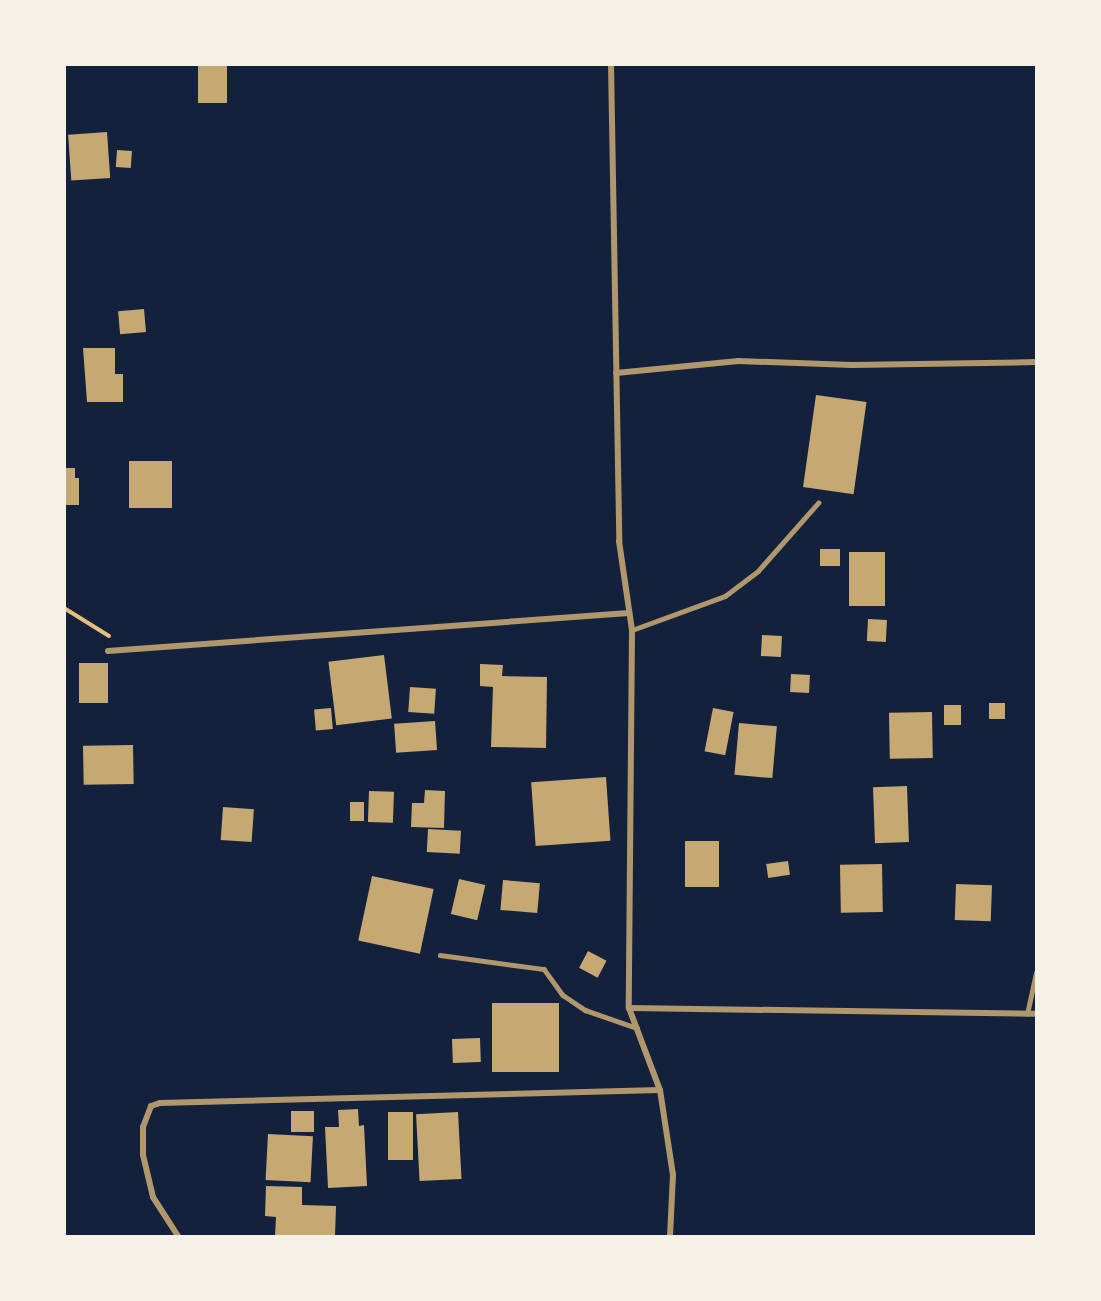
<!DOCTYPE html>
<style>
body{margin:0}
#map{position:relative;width:1101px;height:1301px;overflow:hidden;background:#14213d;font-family:"Open Sans",sans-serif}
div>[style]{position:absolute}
.building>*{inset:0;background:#c6a872;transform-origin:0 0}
.path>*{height:4px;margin:-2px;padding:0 2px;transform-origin:2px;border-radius:2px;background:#e5c07b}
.service>*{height:4.5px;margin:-2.25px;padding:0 2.25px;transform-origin:2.25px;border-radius:2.25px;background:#b1986c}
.minor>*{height:6px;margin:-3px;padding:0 3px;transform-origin:3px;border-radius:3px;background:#b1986c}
span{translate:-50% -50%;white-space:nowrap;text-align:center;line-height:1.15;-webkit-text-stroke:4.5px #f6f1e7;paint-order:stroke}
.frame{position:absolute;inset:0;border:66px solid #f6f1e7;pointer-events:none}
</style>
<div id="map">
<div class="building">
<div style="left:198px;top:64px;width:29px;height:39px"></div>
<div style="left:107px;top:132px;width:46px;height:39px;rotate:86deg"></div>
<div style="left:117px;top:150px;width:15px;height:17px;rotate:4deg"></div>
<div style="left:144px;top:309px;width:23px;height:26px;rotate:85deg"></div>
<div style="clip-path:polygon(83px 348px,115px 348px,115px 374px,123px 374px,123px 402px,87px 402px)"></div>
<div style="left:816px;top:395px;width:51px;height:93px;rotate:8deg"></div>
<div style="left:129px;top:461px;width:43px;height:47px"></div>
<div style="clip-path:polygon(64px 468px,75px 468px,75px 478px,79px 478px,79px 505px,64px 505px)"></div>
<div style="left:820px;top:549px;width:20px;height:17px"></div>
<div style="left:849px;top:552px;width:36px;height:54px"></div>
<div style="left:868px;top:619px;width:19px;height:22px;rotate:3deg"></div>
<div style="left:762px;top:635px;width:20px;height:21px;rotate:3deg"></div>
<div style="left:384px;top:655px;width:64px;height:56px;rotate:83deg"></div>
<div style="left:108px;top:663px;width:40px;height:29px;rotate:90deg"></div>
<div style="clip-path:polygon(480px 664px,503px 665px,502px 676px,547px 677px,546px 748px,491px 747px,493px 687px,480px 686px)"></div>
<div style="left:791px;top:674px;width:19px;height:18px;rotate:3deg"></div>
<div style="left:410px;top:687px;width:26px;height:25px;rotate:4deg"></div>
<div style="left:989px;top:703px;width:16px;height:16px"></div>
<div style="left:944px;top:705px;width:17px;height:20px"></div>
<div style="left:331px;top:708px;width:21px;height:17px;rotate:85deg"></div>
<div style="left:713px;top:708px;width:21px;height:44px;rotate:11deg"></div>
<div style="left:932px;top:712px;width:46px;height:43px;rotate:89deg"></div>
<div style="left:435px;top:721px;width:29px;height:41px;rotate:86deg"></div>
<div style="left:739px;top:723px;width:38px;height:52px;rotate:5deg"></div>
<div style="left:133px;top:745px;width:39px;height:50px;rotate:89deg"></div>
<div style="left:606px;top:777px;width:64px;height:75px;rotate:86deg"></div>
<div style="left:907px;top:786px;width:56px;height:34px;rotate:88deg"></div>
<div style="clip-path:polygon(425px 790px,445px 791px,444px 828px,411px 827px,412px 803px,424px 803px)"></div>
<div style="left:369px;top:791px;width:25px;height:31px;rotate:2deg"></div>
<div style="left:350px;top:802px;width:14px;height:19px"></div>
<div style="left:223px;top:807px;width:31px;height:33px;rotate:4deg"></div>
<div style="left:428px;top:829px;width:33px;height:23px;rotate:3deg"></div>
<div style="left:685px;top:841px;width:34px;height:46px"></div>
<div style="left:788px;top:861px;width:14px;height:22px;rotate:82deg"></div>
<div style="left:882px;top:864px;width:48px;height:42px;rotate:89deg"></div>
<div style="left:372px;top:876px;width:63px;height:66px;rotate:12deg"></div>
<div style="left:459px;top:879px;width:27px;height:36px;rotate:13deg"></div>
<div style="left:503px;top:880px;width:37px;height:30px;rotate:5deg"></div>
<div style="left:956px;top:884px;width:36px;height:36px;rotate:2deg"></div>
<div style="left:588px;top:951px;width:21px;height:19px;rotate:28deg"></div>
<div style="left:492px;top:1003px;width:67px;height:69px"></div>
<div style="left:480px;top:1038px;width:24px;height:28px;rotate:88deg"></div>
<div style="clip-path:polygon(358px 1109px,359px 1126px,364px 1125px,367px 1186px,328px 1188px,325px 1127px,339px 1127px,338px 1110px)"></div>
<div style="left:291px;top:1111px;width:23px;height:21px"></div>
<div style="left:388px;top:1112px;width:25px;height:48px"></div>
<div style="left:458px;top:1112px;width:67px;height:42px;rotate:87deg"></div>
<div style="left:268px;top:1134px;width:45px;height:46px;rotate:3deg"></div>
<div style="clip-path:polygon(266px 1186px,302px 1187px,302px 1205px,336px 1206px,335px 1236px,275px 1236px,276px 1217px,265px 1216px)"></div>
</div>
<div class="path">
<div style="left:64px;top:608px;width:53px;rotate:31.9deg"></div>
</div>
<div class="service">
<div style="left:632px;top:630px;width:99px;rotate:-20.1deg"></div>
<div style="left:725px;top:596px;width:41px;rotate:-37.1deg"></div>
<div style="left:758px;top:571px;width:91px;rotate:-48.6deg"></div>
<div style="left:440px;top:955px;width:105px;rotate:7.7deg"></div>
<div style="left:544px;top:969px;width:32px;rotate:54deg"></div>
<div style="left:563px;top:995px;width:27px;rotate:34deg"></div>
<div style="left:585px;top:1010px;width:55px;rotate:19.1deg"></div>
<div style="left:1027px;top:1014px;width:42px;rotate:-77.6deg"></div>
</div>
<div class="minor">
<div style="left:611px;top:64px;width:477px;rotate:89deg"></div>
<div style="left:619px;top:541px;width:90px;rotate:81.7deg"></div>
<div style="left:632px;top:630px;width:378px;rotate:90.5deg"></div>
<div style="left:629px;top:1008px;width:88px;rotate:69.3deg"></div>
<div style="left:660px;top:1090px;width:86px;rotate:81.3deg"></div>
<div style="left:673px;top:1175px;width:61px;rotate:92.8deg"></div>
<div style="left:616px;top:373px;width:123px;rotate:-5.6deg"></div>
<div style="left:738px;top:361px;width:114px;rotate:2deg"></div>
<div style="left:852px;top:365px;width:184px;rotate:-0.9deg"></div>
<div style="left:108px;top:651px;width:522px;rotate:-4.17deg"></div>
<div style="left:629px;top:1008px;width:407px;rotate:0.8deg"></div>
<div style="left:178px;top:1236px;width:46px;rotate:-122.7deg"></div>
<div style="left:153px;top:1197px;width:43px;rotate:-103.4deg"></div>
<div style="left:143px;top:1155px;width:28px;rotate:-90deg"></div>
<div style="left:143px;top:1127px;width:22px;rotate:-69deg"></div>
<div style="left:151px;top:1106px;width:9px;rotate:-18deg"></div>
<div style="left:160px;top:1103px;width:500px;rotate:-1.49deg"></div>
</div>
<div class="frame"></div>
</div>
